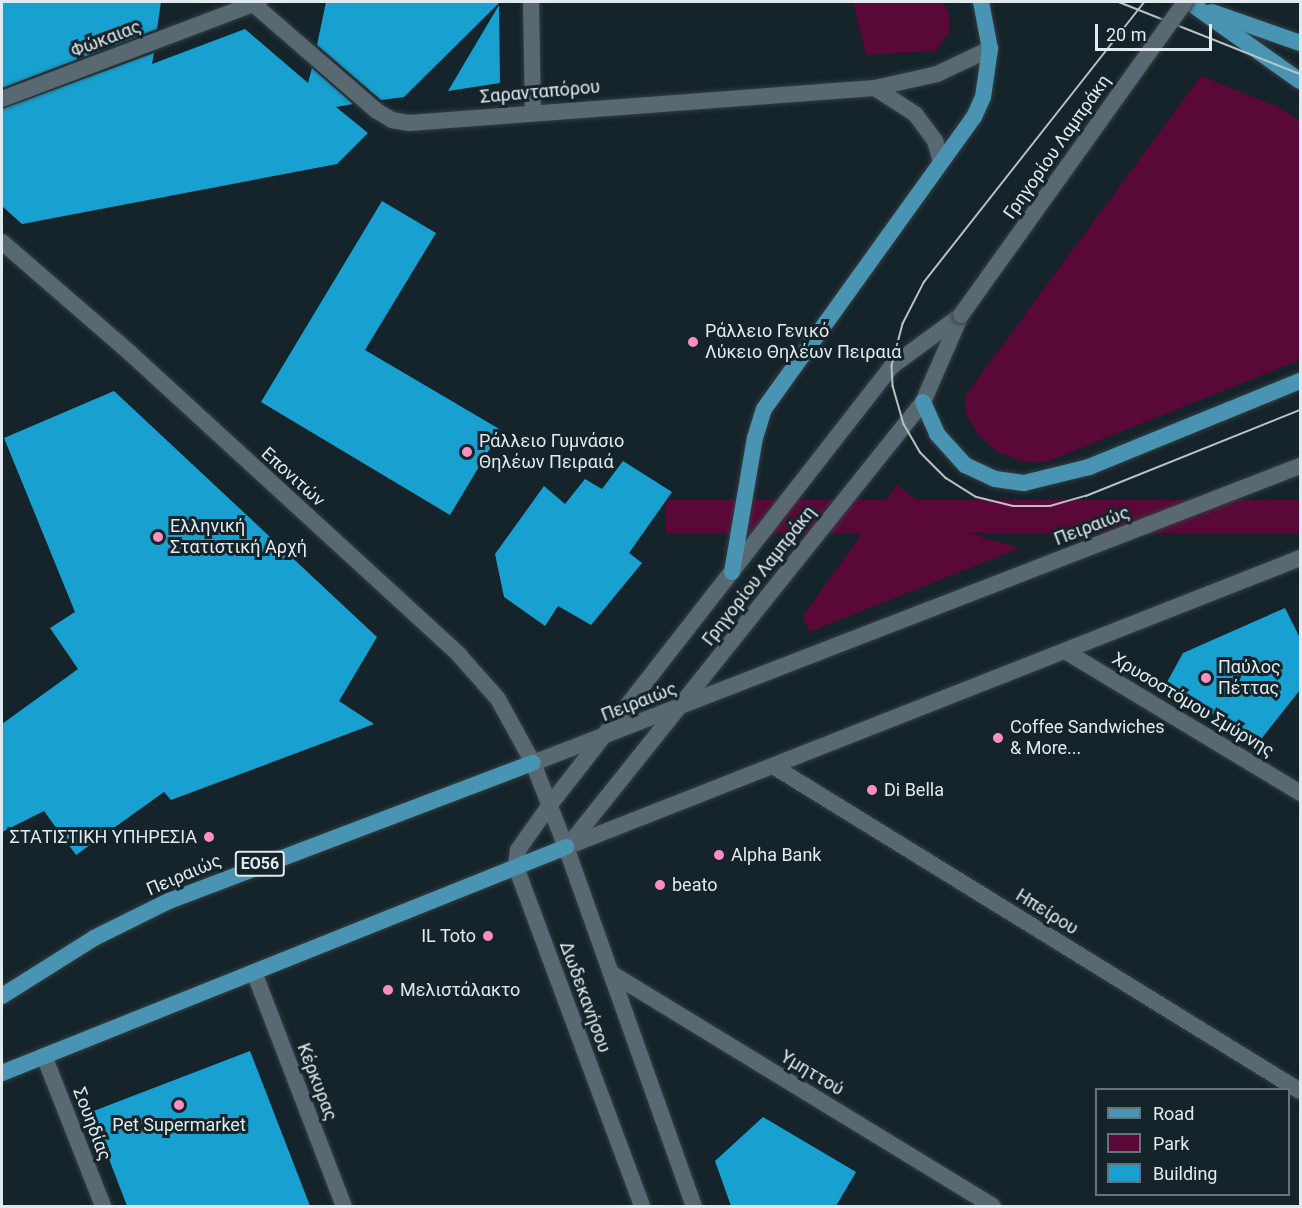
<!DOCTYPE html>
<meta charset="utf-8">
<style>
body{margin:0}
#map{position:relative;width:1302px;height:1208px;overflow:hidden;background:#15242a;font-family:Roboto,sans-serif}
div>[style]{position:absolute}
.green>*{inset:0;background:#5a0838;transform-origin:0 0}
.building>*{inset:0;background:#18a1d0}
.roads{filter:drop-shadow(0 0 2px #333e43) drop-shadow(0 0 2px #333e43)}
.minor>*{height:16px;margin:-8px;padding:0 8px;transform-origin:8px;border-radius:8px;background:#596971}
.tertiary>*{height:16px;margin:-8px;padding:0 8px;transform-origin:8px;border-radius:8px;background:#596971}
.secondary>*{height:16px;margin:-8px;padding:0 8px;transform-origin:8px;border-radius:8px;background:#596971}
.primary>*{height:16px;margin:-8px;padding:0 8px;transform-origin:8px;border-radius:8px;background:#4894b2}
.tram>*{height:1.5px;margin:-0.75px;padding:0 0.75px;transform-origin:0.75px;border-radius:0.75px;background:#b7c1c6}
.bridges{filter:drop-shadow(0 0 2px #333e43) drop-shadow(0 0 2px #333e43)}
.secondary-bridge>*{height:16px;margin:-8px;padding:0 8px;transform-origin:8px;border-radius:8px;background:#596971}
.dots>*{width:16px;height:16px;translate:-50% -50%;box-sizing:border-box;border:3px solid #15242a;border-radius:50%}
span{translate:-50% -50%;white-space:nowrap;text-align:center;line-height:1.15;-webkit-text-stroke:6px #15242a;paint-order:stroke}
.shield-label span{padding:2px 4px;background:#15242a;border:2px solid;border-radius:4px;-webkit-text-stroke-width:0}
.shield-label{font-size:16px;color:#e1eaef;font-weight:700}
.street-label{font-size:18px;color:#e1eaef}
.poi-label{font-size:18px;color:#e1eaef}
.left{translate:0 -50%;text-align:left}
.right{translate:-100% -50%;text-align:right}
.frame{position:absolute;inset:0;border:3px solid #e1eaef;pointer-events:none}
.legend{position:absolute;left:1095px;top:1088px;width:195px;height:108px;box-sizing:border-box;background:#15242a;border:2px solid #677379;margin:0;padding:8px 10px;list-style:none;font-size:18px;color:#e1eaef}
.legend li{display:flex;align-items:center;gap:12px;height:30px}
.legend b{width:30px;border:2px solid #677379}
.scale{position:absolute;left:1095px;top:24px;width:117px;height:27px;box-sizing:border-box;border:3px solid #e1eaef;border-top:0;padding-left:8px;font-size:18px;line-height:21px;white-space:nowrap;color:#e1eaef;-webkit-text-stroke:4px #15242a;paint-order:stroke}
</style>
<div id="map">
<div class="green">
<div style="clip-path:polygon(853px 2px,943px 2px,949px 14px,949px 32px,936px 51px,866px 55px)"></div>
<div style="clip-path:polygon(1201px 76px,1278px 107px,1300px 121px,1300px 360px,1046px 462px,1021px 461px,998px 452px,979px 436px,966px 413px,965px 396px)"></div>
<div style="clip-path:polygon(897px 485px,942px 519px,968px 533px,1020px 548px,809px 632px,803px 616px)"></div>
<div style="left:1300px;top:500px;width:33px;height:634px;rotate:90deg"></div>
</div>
<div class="building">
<div style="clip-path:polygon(2px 2px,161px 2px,157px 29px,2px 88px)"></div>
<div style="clip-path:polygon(326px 2px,500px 2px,404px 97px,381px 100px,317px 45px)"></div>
<div style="clip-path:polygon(499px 5px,500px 83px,448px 91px)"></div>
<div style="clip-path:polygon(245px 29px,308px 83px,312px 68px,353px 104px,336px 107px,368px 133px,337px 164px,22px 224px,2px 206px,2px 109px,154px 53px,152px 64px)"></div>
<div style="clip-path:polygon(382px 201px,436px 233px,365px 350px,501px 430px,450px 515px,261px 402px)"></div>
<div style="clip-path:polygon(114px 391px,377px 637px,339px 701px,374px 724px,171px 800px,164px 792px,76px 855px,44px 811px,2px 832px,2px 724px,78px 669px,50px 628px,75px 612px,4px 438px)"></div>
<div style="clip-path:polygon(623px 461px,672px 492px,629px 553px,642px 563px,591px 625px,558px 606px,545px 626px,504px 597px,495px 554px,544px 486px,565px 504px,585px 479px,602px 489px)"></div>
<div style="clip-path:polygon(1285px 608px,1300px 638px,1300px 690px,1258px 743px,1166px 684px,1183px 653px)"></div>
<div style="clip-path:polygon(250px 1051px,310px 1206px,127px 1206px,91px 1112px)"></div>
<div style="clip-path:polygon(763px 1117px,856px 1172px,836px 1206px,731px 1206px,715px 1161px)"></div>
</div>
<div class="roads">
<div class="minor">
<div style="left:251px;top:2px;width:167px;rotate:40.9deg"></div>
<div style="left:377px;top:111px;width:17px;rotate:31deg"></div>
<div style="left:392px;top:120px;width:17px;rotate:10deg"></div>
<div style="left:409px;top:123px;width:467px;rotate:-4.3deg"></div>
<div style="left:875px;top:88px;width:64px;rotate:-12.7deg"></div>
<div style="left:937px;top:74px;width:59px;rotate:-25.3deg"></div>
<div style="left:531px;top:2px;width:111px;rotate:89deg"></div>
<div style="left:875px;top:88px;width:48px;rotate:33deg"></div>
<div style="left:915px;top:114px;width:34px;rotate:53deg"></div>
<div style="left:935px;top:141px;width:22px;rotate:74deg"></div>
<div style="left:2px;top:99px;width:275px;rotate:-20.7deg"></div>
<div style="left:1065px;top:651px;width:275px;rotate:31.1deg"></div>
<div style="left:773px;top:766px;width:619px;rotate:31.66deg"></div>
<div style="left:254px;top:972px;width:251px;rotate:69deg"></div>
<div style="left:611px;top:973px;width:447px;rotate:31.4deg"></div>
<div style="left:44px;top:1056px;width:161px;rotate:68.5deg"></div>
</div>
<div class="tertiary">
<div style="left:2px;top:242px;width:169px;rotate:40.9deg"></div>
<div style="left:130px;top:353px;width:447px;rotate:42.5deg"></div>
<div style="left:459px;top:655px;width:59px;rotate:48.4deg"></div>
<div style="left:498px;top:699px;width:73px;rotate:61.3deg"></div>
<div style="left:533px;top:763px;width:90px;rotate:68.6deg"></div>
<div style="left:566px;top:847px;width:381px;rotate:70.4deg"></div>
<div style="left:549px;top:806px;width:54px;rotate:125.2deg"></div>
<div style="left:518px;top:850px;width:17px;rotate:97deg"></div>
<div style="left:516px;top:867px;width:362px;rotate:69.6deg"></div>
</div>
<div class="secondary">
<div style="left:533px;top:763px;width:822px;rotate:-21.17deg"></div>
<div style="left:549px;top:806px;width:558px;rotate:-52.06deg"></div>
<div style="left:892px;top:366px;width:84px;rotate:-36.3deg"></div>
<div style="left:566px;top:847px;width:789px;rotate:-21.49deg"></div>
<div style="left:567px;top:847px;width:570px;rotate:-51.34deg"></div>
<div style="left:923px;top:402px;width:95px;rotate:-66.4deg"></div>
</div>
<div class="primary">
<div style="left:1193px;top:5px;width:131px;rotate:35.4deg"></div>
<div style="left:1212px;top:12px;width:93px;rotate:19.4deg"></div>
<div style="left:923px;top:402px;width:35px;rotate:66deg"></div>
<div style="left:937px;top:434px;width:42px;rotate:47.9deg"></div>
<div style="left:965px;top:465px;width:33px;rotate:25deg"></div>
<div style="left:995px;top:479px;width:29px;rotate:8deg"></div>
<div style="left:1024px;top:483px;width:67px;rotate:-13.8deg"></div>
<div style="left:1089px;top:467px;width:228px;rotate:-22.2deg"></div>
<div style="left:732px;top:572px;width:136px;rotate:-80.3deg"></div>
<div style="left:755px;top:438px;width:30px;rotate:-73deg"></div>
<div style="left:764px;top:409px;width:360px;rotate:-54.3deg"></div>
<div style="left:974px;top:117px;width:22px;rotate:-66deg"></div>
<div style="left:983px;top:97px;width:49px;rotate:-81.7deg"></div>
<div style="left:990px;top:49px;width:48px;rotate:-100.8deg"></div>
<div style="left:2px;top:996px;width:109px;rotate:-32.2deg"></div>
<div style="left:94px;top:938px;width:84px;rotate:-26.3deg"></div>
<div style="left:169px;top:901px;width:389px;rotate:-20.8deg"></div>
<div style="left:2px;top:1073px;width:608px;rotate:-21.84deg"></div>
</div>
</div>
<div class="tram">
<div style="left:1119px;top:2px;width:195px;rotate:21.7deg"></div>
<div style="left:1145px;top:2px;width:357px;rotate:128.2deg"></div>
<div style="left:924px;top:283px;width:46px;rotate:117.1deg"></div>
<div style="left:903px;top:324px;width:43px;rotate:104.7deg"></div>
<div style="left:892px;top:366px;width:20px;rotate:87deg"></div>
<div style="left:893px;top:386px;width:40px;rotate:74deg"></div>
<div style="left:904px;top:424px;width:32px;rotate:60deg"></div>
<div style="left:920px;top:452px;width:37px;rotate:45deg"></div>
<div style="left:946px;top:478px;width:36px;rotate:32deg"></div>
<div style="left:977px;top:497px;width:37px;rotate:14deg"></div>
<div style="left:1013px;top:506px;width:37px"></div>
<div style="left:1050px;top:506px;width:37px;rotate:-16deg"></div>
<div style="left:1086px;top:496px;width:231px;rotate:-21.9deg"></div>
</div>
<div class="bridges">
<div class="secondary-bridge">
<div style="left:961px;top:315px;width:385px;rotate:-54.4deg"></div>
</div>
</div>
<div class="dots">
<div style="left:693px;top:342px;background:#fc8fc2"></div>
<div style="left:467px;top:452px;background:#fc8fc2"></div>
<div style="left:158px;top:537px;background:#fc8fc2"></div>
<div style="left:1206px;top:678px;background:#fc8fc2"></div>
<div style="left:998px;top:738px;background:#fc8fc2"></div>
<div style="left:872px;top:790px;background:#fc8fc2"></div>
<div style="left:209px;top:837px;background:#fc8fc2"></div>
<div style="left:719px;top:855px;background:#fc8fc2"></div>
<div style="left:660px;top:885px;background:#fc8fc2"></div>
<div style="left:488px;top:936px;background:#fc8fc2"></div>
<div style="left:388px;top:990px;background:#fc8fc2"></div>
<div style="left:179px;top:1105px;background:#fc8fc2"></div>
</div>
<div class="shield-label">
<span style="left:260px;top:864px">ΕΟ56</span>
</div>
<div class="street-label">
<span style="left:106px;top:39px;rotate:-21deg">Φώκαιας</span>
<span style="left:540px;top:92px;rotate:-5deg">Σαρανταπόρου</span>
<span style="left:1057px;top:147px;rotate:-55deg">Γρηγορίου Λαμπράκη</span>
<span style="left:293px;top:477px;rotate:42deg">Επονιτών</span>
<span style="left:1092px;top:526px;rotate:-21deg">Πειραιώς</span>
<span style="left:759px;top:576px;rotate:-52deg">Γρηγορίου Λαμπράκη</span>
<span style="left:639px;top:702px;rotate:-21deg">Πειραιώς</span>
<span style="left:1193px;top:705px;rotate:31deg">Χρυσοστόμου Σμύρνης</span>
<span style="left:184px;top:875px;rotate:-23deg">Πειραιώς</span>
<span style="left:1047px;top:912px;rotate:32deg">Ηπείρου</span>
<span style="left:585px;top:997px;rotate:70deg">Δωδεκανήσου</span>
<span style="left:812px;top:1073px;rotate:31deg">Υμηττού</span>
<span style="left:317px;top:1082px;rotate:69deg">Κέρκυρας</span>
<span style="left:92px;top:1124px;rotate:69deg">Σουηδίας</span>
</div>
<div class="poi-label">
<span class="left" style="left:705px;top:342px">Ράλλειο Γενικό<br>Λύκειο Θηλέων Πειραιά</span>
<span class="left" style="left:479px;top:452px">Ράλλειο Γυμνάσιο<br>Θηλέων Πειραιά</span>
<span class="left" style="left:170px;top:537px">Ελληνική<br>Στατιστική Αρχή</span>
<span class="left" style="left:1218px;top:678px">Παύλος<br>Πέττας</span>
<span class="left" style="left:1010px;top:738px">Coffee Sandwiches<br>&amp; More...</span>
<span class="left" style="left:884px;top:790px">Di Bella</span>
<span class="right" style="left:197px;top:837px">ΣΤΑΤΙΣΤΙΚΗ ΥΠΗΡΕΣΙΑ</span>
<span class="left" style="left:731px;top:855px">Alpha Bank</span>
<span class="left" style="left:672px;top:885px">beato</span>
<span class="right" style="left:476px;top:936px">IL Toto</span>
<span class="left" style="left:400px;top:990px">Μελιστάλακτο</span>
<span style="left:179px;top:1125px">Pet Supermarket</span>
</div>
<div class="frame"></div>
<ul class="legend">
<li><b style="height:8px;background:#4894b2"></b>Road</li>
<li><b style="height:16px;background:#5a0838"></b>Park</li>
<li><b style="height:16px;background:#18a1d0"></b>Building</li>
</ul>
<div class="scale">20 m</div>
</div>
